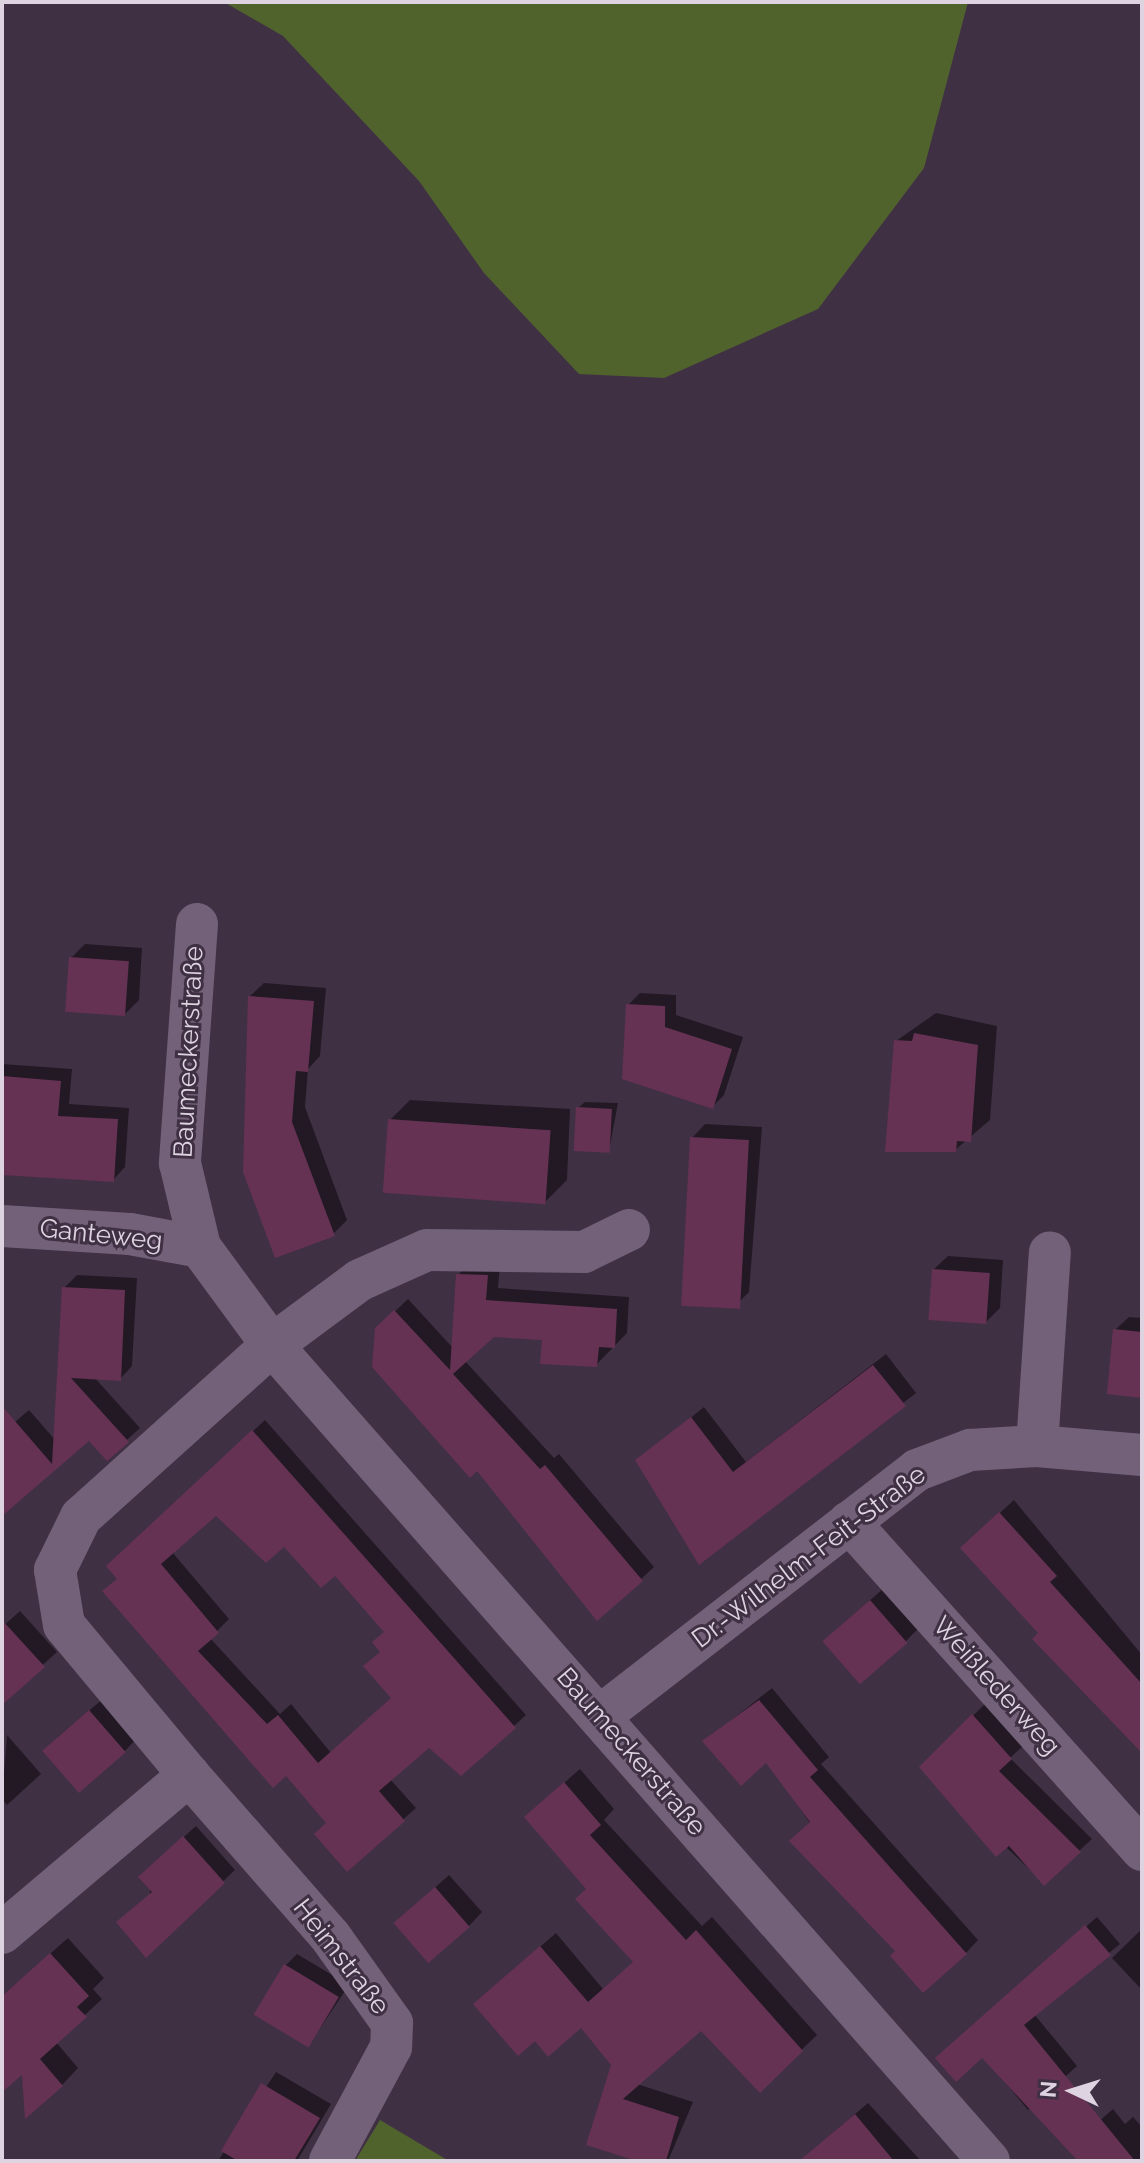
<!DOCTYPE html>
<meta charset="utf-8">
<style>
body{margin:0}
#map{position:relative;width:1144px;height:2163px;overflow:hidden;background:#403044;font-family:Raleway,sans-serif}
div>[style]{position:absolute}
.green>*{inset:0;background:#50632d}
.shadow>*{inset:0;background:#0007}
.building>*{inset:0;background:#653253;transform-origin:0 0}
.minor>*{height:42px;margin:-21px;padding:0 21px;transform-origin:21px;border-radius:21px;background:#726178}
span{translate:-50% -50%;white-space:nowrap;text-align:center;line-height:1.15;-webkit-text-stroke:6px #403044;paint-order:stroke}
.street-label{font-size:26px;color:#ded4e1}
.frame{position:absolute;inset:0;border:4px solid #ded4e1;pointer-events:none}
.north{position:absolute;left:1032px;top:2051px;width:80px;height:80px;-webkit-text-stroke:6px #403044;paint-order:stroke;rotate:274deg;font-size:22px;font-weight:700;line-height:32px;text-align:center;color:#ded4e1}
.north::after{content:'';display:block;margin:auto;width:28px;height:36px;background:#ded4e1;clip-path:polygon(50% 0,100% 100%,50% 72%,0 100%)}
</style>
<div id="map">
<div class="green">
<div style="clip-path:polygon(224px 2px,968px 2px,924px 168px,818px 309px,664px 378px,579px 374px,484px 273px,419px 181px,283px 36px)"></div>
<div style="clip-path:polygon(380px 2120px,449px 2161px,355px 2161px)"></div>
</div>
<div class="shadow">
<div style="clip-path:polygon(85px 944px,142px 948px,139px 1000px,125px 1014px,71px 958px)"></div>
<div style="clip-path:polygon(264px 983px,326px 988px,320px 1056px,308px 1069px,305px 1107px,347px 1220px,333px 1234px,276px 1255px,250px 996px)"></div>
<div style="clip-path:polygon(640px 993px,676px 995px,676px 1015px,743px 1037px,724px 1095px,712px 1107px,628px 1005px)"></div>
<div style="clip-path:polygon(936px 1013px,997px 1026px,990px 1120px,955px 1150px,896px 1041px)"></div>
<div style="clip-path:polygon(2px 1064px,72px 1069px,69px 1104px,129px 1108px,125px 1167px,113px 1180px,2px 1173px)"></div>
<div style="clip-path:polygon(410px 1100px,570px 1109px,567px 1180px,546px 1201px,390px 1120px)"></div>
<div style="clip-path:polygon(585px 1102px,618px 1103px,609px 1151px,578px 1108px)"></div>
<div style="clip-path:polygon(705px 1124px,762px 1127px,749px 1292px,735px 1306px,692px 1138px)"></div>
<div style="clip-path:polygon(948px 1256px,1003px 1260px,1000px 1308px,986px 1322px,934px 1269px)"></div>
<div style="clip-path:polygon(471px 1262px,500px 1263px,498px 1288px,629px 1297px,627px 1333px,596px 1365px,544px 1338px,494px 1335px,465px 1361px,554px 1458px,559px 1454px,654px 1567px,641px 1579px,390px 1316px,408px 1299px,453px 1348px,458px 1275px)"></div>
<div style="clip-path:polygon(77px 1275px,137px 1278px,132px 1366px,120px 1379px,94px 1377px,140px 1428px,107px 1458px,89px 1438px,2px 1513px,2px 1433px,29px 1410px,56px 1441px,64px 1288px)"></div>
<div style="clip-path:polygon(1129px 1317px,1142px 1318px,1142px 1396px,1115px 1330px)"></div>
<div style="clip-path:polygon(886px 1354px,916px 1393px,699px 1562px,638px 1460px,704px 1407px,746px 1462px)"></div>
<div style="clip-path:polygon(evenodd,265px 1420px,526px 1715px,514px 1726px,429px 1745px,390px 1779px,416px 1808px,347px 1869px,328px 1823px,119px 1578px,120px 1554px,265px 1420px,216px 1513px,335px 1573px,386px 1631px,382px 1651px,393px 1698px,331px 1753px,291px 1704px,280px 1714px,210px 1638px,229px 1619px,172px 1552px,216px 1513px)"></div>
<div style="clip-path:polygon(1014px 1500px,1142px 1655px,1142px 1750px,1040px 1633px,977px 1534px)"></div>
<div style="clip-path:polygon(884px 1588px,919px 1628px,906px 1641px,838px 1628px)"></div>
<div style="clip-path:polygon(20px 1611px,57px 1652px,2px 1702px,2px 1627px)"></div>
<div style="clip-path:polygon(772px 1688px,829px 1757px,821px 1764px,978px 1940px,966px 1953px,897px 1951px,767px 1760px,705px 1741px)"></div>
<div style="clip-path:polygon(104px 1698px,138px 1737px,125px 1751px,58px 1737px)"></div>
<div style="clip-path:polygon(985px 1704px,1023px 1746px,1010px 1758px,1092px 1839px,1044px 1883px,921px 1767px)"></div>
<div style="clip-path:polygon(7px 1735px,41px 1774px,7px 1805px,2px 1799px)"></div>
<div style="clip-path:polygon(580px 1769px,614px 1809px,604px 1820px,702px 1926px,712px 1917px,817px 2035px,760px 2090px,701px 2028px,637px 2084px,693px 2102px,668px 2161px,588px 2143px,613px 2064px,582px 2025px,491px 1989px,556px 1933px,603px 1989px,635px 1961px,541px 1803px)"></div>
<div style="clip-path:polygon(196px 1826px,235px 1870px,146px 1955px,152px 1865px)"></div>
<div style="clip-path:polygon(449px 1875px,482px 1912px,469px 1926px,410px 1910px)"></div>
<div style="clip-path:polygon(1097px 1917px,1120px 1944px,1034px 2014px,1077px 2066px,1028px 2110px,983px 2056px,948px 2048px)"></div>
<div style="clip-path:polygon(1142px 1929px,1142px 1990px,1112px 1958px)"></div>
<div style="clip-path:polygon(68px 1938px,104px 1978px,93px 1989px,102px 1999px,56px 2042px,78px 2068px,62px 2085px,23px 2071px,2px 2089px,2px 1996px)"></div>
<div style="clip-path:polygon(297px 1954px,349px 1985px,309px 2045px,285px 1966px)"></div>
<div style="clip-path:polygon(276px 2072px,331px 2104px,297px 2161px,218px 2161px)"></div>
<div style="clip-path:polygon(868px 2103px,921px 2161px,825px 2161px,828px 2137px)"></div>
<div style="clip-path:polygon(1113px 2109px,1125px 2124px,1133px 2117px,1142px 2127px,1142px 2161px,1080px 2161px,1081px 2137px)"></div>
</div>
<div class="building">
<div style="left:69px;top:957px;width:60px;height:55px;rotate:4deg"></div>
<div style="clip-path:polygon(248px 996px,314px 1001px,308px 1072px,296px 1071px,292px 1122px,335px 1236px,275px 1258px,243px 1172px)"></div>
<div style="clip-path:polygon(626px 1004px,665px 1006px,665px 1027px,732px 1049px,713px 1109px,622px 1079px)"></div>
<div style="clip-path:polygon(914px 1033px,978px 1045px,971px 1142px,957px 1141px,956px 1152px,885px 1152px,894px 1040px,912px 1041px)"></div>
<div style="clip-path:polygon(2px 1076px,61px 1081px,58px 1116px,118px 1119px,114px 1182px,2px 1175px)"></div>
<div style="left:576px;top:1107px;width:36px;height:44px;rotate:3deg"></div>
<div style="left:388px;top:1119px;width:163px;height:74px;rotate:4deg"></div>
<div style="left:690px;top:1137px;width:59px;height:169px;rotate:3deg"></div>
<div style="left:932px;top:1269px;width:58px;height:51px;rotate:4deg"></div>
<div style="clip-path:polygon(456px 1274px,488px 1275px,486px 1300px,617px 1309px,615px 1348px,599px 1347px,597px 1367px,540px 1364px,542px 1340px,494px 1337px,453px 1374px,540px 1469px,545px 1465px,643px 1581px,597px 1621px,477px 1471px,470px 1478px,372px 1367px,375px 1328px,394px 1310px,450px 1370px)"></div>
<div style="clip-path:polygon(62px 1287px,125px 1290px,121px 1381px,71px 1378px,129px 1442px,107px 1461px,89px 1441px,2px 1516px,2px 1406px,52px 1464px)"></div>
<div style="clip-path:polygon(1113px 1329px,1142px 1332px,1142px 1398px,1107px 1394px)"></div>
<div style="clip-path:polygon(873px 1365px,906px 1406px,699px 1565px,635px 1460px,691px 1417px,733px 1472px)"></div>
<div style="clip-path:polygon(evenodd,252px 1430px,516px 1728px,461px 1776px,429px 1748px,379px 1791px,405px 1821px,347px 1872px,314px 1834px,326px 1823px,286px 1776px,273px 1788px,102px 1591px,117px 1579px,106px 1566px,252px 1430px,216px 1516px,266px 1563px,284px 1547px,321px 1588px,335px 1576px,384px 1632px,372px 1642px,380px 1652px,363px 1666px,391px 1698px,318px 1763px,278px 1715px,267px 1724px,198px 1651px,219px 1633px,161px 1564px,216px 1516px)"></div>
<div style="clip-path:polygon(999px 1512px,1057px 1576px,1050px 1582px,1142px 1684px,1142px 1753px,1032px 1639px,1038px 1633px,960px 1548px)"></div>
<div style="left:870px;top:1600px;width:57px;height:63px;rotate:49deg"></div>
<div style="clip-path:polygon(2px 1620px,45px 1667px,2px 1705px)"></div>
<div style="clip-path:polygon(759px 1700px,818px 1770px,810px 1777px,967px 1954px,923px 1993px,890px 1956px,895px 1951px,789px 1841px,810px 1822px,766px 1763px,741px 1786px,702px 1741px)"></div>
<div style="left:89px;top:1710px;width:56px;height:62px;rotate:49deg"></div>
<div style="clip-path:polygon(972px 1714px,1012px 1759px,999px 1771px,1081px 1852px,1044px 1886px,1009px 1846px,996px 1857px,919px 1767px)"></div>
<div style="clip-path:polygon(564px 1782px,601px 1825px,590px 1835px,686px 1940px,696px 1930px,803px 2051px,760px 2093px,701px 2031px,623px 2099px,679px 2117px,666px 2161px,637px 2161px,586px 2145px,611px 2065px,581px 2028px,548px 2057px,535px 2041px,518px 2056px,473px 2004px,540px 1946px,588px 2002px,633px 1962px,575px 1899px,586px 1889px,524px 1817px)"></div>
<div style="clip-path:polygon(183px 1836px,225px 1883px,146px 1958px,116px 1922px,152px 1892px,138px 1877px)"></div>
<div style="left:435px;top:1887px;width:53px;height:55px;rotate:49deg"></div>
<div style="clip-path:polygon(1085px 1925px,1111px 1955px,1024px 2025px,1135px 2161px,1078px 2161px,982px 2058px,956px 2082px,935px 2058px)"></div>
<div style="clip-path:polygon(50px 1953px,89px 1996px,77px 2007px,87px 2017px,40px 2059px,63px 2086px,25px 2119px,22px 2075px,2px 2092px,2px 1996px)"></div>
<div style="left:284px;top:1964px;width:64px;height:59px;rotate:31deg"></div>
<div style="clip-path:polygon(261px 2083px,320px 2118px,294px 2161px,238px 2161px,221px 2151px)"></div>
<div style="clip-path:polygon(855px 2114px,894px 2161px,799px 2161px)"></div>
</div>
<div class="minor">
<div style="left:197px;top:924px;width:240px;rotate:94.1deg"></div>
<div style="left:180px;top:1163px;width:86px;rotate:76.6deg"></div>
<div style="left:200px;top:1247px;width:122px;rotate:53.7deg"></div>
<div style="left:272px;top:1345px;width:1086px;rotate:48.69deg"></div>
<div style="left:2px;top:1226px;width:128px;rotate:3.6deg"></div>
<div style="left:130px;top:1234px;width:71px;rotate:10.5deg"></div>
<div style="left:1037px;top:1446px;width:194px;rotate:-86.2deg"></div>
<div style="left:849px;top:1522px;width:440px;rotate:48.2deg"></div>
<div style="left:600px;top:1716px;width:401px;rotate:-37.8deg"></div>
<div style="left:917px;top:1470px;width:57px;rotate:-20.7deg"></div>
<div style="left:970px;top:1450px;width:67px;rotate:-3.4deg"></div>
<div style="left:1037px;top:1446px;width:105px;rotate:4.9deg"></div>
<div style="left:189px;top:1775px;width:214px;rotate:48.8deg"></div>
<div style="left:330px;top:1936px;width:107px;rotate:54.5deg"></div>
<div style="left:392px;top:2023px;width:24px;rotate:92deg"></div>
<div style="left:391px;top:2047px;width:129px;rotate:118.2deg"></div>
<div style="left:2px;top:1933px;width:245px;rotate:-40.2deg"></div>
<div style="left:189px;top:1775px;width:195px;rotate:-129.8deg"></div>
<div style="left:64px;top:1625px;width:56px;rotate:-99.3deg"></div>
<div style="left:55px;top:1570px;width:59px;rotate:-63.9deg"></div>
<div style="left:81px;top:1517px;width:257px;rotate:-42deg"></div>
<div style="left:272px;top:1345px;width:109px;rotate:-36.5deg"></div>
<div style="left:360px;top:1280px;width:73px;rotate:-24.1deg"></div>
<div style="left:427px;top:1250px;width:157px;rotate:0.7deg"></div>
<div style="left:584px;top:1252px;width:50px;rotate:-26.1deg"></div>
</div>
<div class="street-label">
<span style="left:189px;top:1052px;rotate:-87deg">Baumeckerstraße</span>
<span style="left:101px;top:1235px;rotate:6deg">Ganteweg</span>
<span style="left:809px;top:1557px;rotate:-37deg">Dr.-Wilhelm-Feit-Straße</span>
<span style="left:996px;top:1686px;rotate:48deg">Weißlederweg</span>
<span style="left:631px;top:1752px;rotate:49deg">Baumeckerstraße</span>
<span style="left:341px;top:1957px;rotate:52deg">Heimstraße</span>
</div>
<div class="frame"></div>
<div class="north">N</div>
</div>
